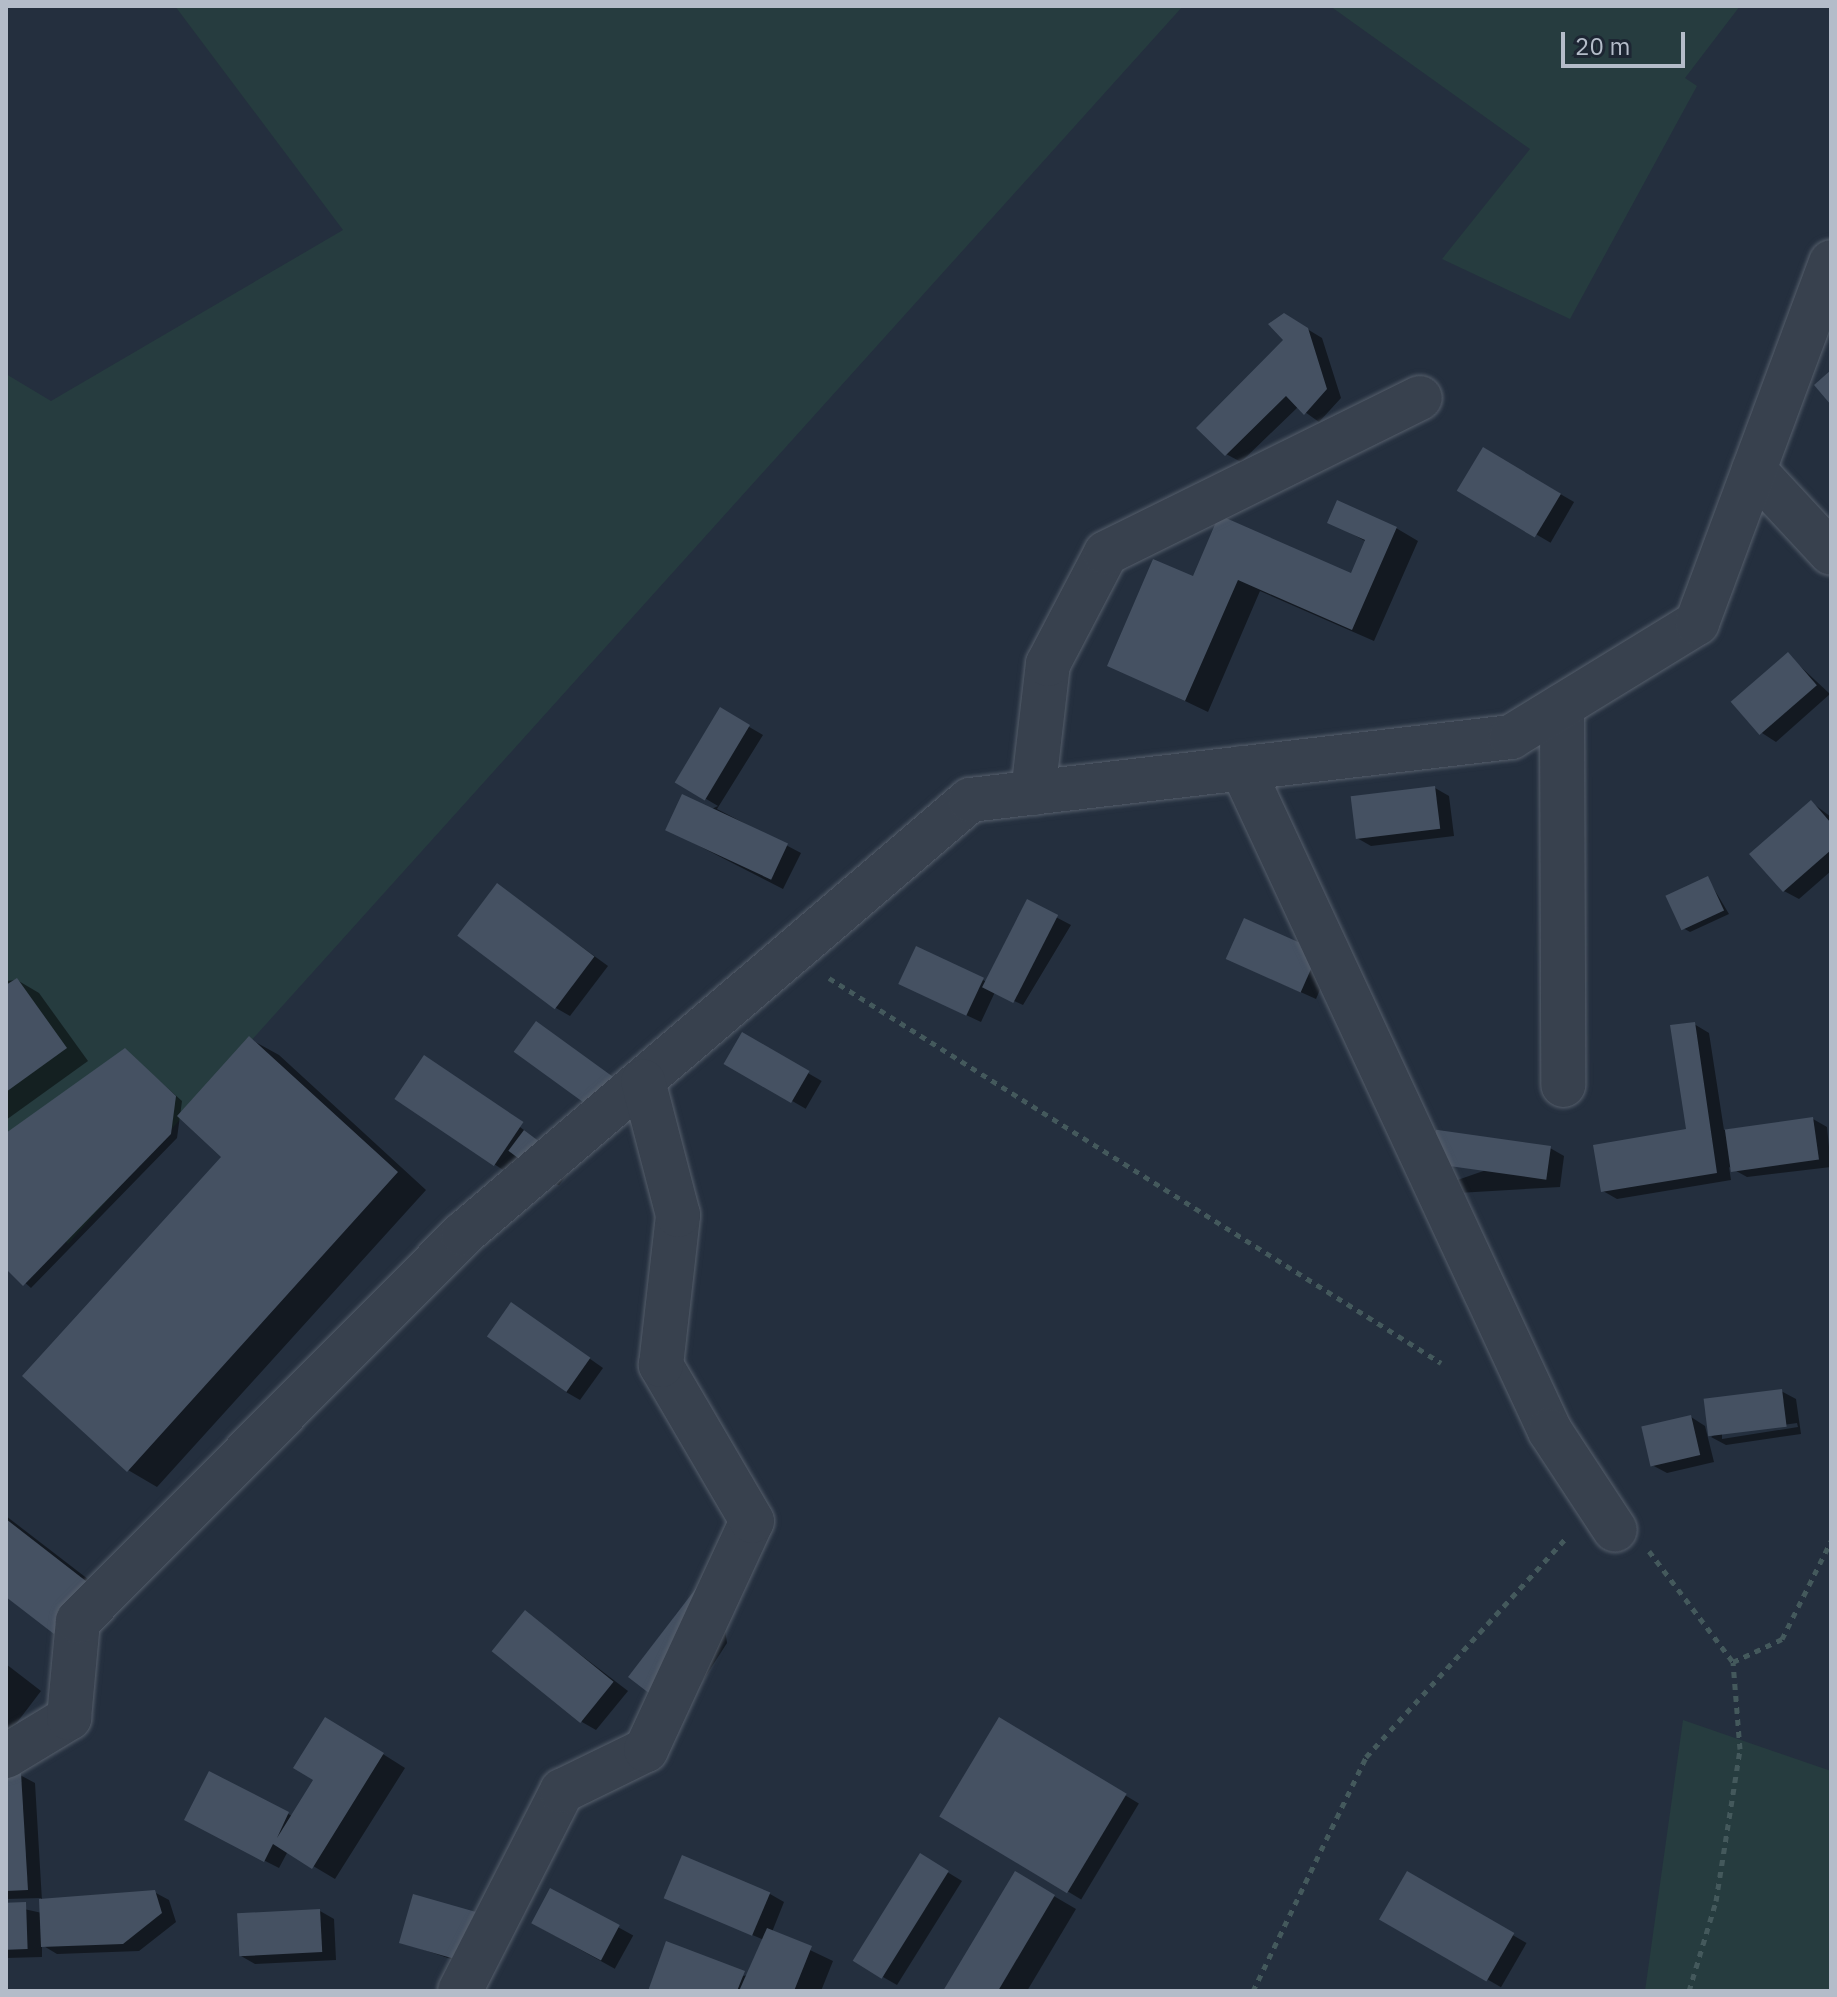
<!DOCTYPE html>
<style>
body{margin:0}
#map{position:relative;width:1837px;height:1997px;overflow:hidden;background:#242f3e;font-family:"IBM Plex Sans",sans-serif}
div>[style]{position:absolute}
.green>*{inset:0;background:#263c3f}
.shadow>*{inset:0;background:#0007;transform-origin:0 0}
.building>*{inset:0;background:#455162;transform-origin:0 0}
.path>*{height:5px;margin-top:-2.5px;transform-origin:0;background:repeating-linear-gradient(90deg,#44595c 0 6px,transparent 0 12px)}
.roads{filter:drop-shadow(0 0 2px #565f6c) drop-shadow(0 0 2px #565f6c)}
.minor>*{height:44px;margin:-22px;padding:0 22px;transform-origin:22px;border-radius:22px;background:#38414e}
span{translate:-50% -50%;white-space:nowrap;text-align:center;line-height:1.15;-webkit-text-stroke:7px #1d2633;paint-order:stroke}
.frame{position:absolute;inset:0;border:8px solid #b4bcc9;pointer-events:none}
.scale{position:absolute;left:1561px;top:32px;width:124px;height:36px;box-sizing:border-box;border:4px solid #b4bcc9;border-top:0;padding-left:10px;font-size:24px;line-height:28px;white-space:nowrap;color:#b4bcc9;-webkit-text-stroke:6px #1d2633;paint-order:stroke}
</style>
<div id="map">
<div class="green">
<div style="clip-path:polygon(175px 6px,1183px 6px,68px 1244px,6px 1182px,6px 374px,51px 401px,343px 230px)"></div>
<div style="clip-path:polygon(1330px 6px,1740px 6px,1685px 78px,1697px 86px,1570px 319px,1442px 259px,1530px 149px)"></div>
<div style="clip-path:polygon(1683px 1720px,1831px 1771px,1831px 1991px,1645px 1991px)"></div>
</div>
<div class="shadow">
<div style="clip-path:polygon(1284px 315px,1322px 338px,1341px 398px,1319px 422px,1298px 407px,1241px 462px,1226px 454px,1286px 340px)"></div>
<div style="left:1484px;top:450px;width:104px;height:47px;rotate:30deg"></div>
<div style="clip-path:polygon(1330px 522px,1396px 528px,1418px 541px,1374px 641px,1260px 591px,1208px 712px,1110px 665px,1194px 579px,1352px 576px,1367px 542px)"></div>
<div style="clip-path:polygon(1788px 655px,1830px 694px,1776px 742px,1762px 733px)"></div>
<div style="clip-path:polygon(720px 710px,763px 735px,717px 809px,801px 853px,783px 889px,668px 830px,718px 806px,676px 781px)"></div>
<div style="clip-path:polygon(1435px 788px,1449px 796px,1454px 836px,1371px 846px,1357px 838px)"></div>
<div style="clip-path:polygon(1811px 802px,1831px 817px,1831px 871px,1799px 899px,1784px 891px)"></div>
<div style="clip-path:polygon(1708px 879px,1729px 914px,1690px 932px,1683px 928px)"></div>
<div style="clip-path:polygon(498px 886px,608px 966px,570px 1016px,556px 1008px)"></div>
<div style="clip-path:polygon(1027px 902px,1071px 925px,1023px 1005px,995px 992px,981px 1022px,915px 991px,983px 980px,992px 985px,1018px 962px,1003px 953px)"></div>
<div style="clip-path:polygon(1332px 962px,1316px 999px,1243px 966px)"></div>
<div style="clip-path:polygon(17px 980px,39px 993px,88px 1061px,6px 1120px,6px 981px)"></div>
<div style="clip-path:polygon(1694px 1024px,1709px 1033px,1724px 1130px,1813px 1119px,1827px 1127px,1831px 1167px,1747px 1177px,1729px 1167px,1731px 1180px,1617px 1199px,1603px 1191px,1688px 1130px)"></div>
<div style="left:742px;top:1035px;width:92px;height:32px;rotate:30deg"></div>
<div style="clip-path:polygon(250px 1039px,279px 1055px,426px 1190px,157px 1487px,128px 1470px,224px 1156px,180px 1116px,177px 1138px,31px 1288px,6px 1266px,6px 1135px,125px 1050px,182px 1101px,180px 1116px)"></div>
<div style="clip-path:polygon(439px 1066px,573px 1167px,559px 1185px,509px 1174px,397px 1099px)"></div>
<div style="clip-path:polygon(1550px 1148px,1564px 1156px,1560px 1187px,1458px 1193px,1443px 1185px)"></div>
<div style="clip-path:polygon(512px 1304px,603px 1368px,580px 1400px,566px 1392px)"></div>
<div style="clip-path:polygon(evenodd,1781px 1391px,1796px 1399px,1801px 1434px,1726px 1445px,1711px 1437px,1781px 1391px,1797px 1423px,1798px 1427px,1722px 1439px,1722px 1434px,1797px 1423px)"></div>
<div style="clip-path:polygon(1691px 1417px,1705px 1426px,1714px 1462px,1667px 1473px,1652px 1465px)"></div>
<div style="clip-path:polygon(6px 1516px,119px 1603px,6px 1595px)"></div>
<div style="clip-path:polygon(719px 1589px,727px 1643px,682px 1713px)"></div>
<div style="clip-path:polygon(526px 1613px,628px 1691px,596px 1730px,582px 1722px)"></div>
<div style="clip-path:polygon(6px 1664px,41px 1691px,6px 1737px)"></div>
<div style="left:1000px;top:1720px;width:162px;height:112px;rotate:31deg"></div>
<div style="clip-path:polygon(348px 1732px,405px 1768px,335px 1879px,288px 1851px,279px 1868px,201px 1828px,210px 1774px,292px 1816px)"></div>
<div style="clip-path:polygon(20px 1775px,35px 1783px,42px 1901px,154px 1892px,169px 1900px,176px 1922px,139px 1951px,57px 1954px,42px 1945px,42px 1957px,6px 1958px,6px 1905px,42px 1913px,41px 1898px,6px 1899px,6px 1781px)"></div>
<div style="clip-path:polygon(934px 1864px,962px 1881px,897px 1985px,883px 1977px)"></div>
<div style="clip-path:polygon(1016px 1874px,1076px 1909px,1027px 1991px,945px 1991px)"></div>
<div style="left:1407px;top:1874px;width:138px;height:51px;rotate:30deg"></div>
<div style="left:551px;top:1890px;width:94px;height:38px;rotate:29deg"></div>
<div style="clip-path:polygon(770px 1894px,784px 1902px,772px 1932px,833px 1961px,821px 1991px,650px 1991px,749px 1975px,764px 1940px,667px 1898px)"></div>
<div style="clip-path:polygon(320px 1911px,334px 1919px,336px 1960px,255px 1964px,241px 1956px)"></div>
<div style="clip-path:polygon(505px 1927px,492px 1973px,401px 1942px)"></div>
</div>
<div class="building">
<div style="clip-path:polygon(1284px 313px,1308px 328px,1327px 389px,1304px 415px,1286px 396px,1225px 456px,1196px 428px,1283px 340px,1268px 324px)"></div>
<div style="clip-path:polygon(1831px 370px,1831px 405px,1814px 385px)"></div>
<div style="left:1483px;top:447px;width:91px;height:51px;rotate:31deg"></div>
<div style="clip-path:polygon(1337px 500px,1397px 527px,1352px 630px,1238px 580px,1185px 701px,1107px 666px,1153px 559px,1193px 576px,1219px 515px,1351px 573px,1365px 540px,1327px 523px)"></div>
<div style="left:1788px;top:652px;width:44px;height:76px;rotate:49deg"></div>
<div style="left:720px;top:707px;width:35px;height:88px;rotate:31deg"></div>
<div style="left:1435px;top:786px;width:43px;height:85px;rotate:83deg"></div>
<div style="left:682px;top:794px;width:117px;height:40px;rotate:25deg"></div>
<div style="clip-path:polygon(1811px 800px,1831px 823px,1831px 850px,1783px 892px,1749px 854px)"></div>
<div style="left:1708px;top:876px;width:38px;height:47px;rotate:65deg"></div>
<div style="left:497px;top:883px;width:122px;height:66px;rotate:37deg"></div>
<div style="left:1027px;top:899px;width:35px;height:99px;rotate:27deg"></div>
<div style="left:1244px;top:918px;width:82px;height:45px;rotate:24deg"></div>
<div style="left:916px;top:946px;width:75px;height:42px;rotate:25deg"></div>
<div style="clip-path:polygon(17px 978px,67px 1048px,6px 1092px,6px 985px)"></div>
<div style="left:536px;top:1021px;width:95px;height:38px;rotate:36deg"></div>
<div style="clip-path:polygon(1695px 1022px,1717px 1173px,1601px 1192px,1593px 1145px,1686px 1129px,1670px 1025px)"></div>
<div style="left:742px;top:1032px;width:78px;height:37px;rotate:30deg"></div>
<div style="clip-path:polygon(249px 1036px,398px 1172px,127px 1472px,22px 1376px,221px 1157px,177px 1116px)"></div>
<div style="clip-path:polygon(125px 1048px,176px 1096px,171px 1134px,23px 1286px,6px 1269px,6px 1133px)"></div>
<div style="left:424px;top:1055px;width:120px;height:53px;rotate:34deg"></div>
<div style="left:1813px;top:1117px;width:43px;height:89px;rotate:82deg"></div>
<div style="left:524px;top:1130px;width:45px;height:26px;rotate:37deg"></div>
<div style="left:1551px;top:1146px;width:34px;height:116px;rotate:98deg"></div>
<div style="left:511px;top:1302px;width:97px;height:42px;rotate:35deg"></div>
<div style="left:1782px;top:1389px;width:38px;height:79px;rotate:83deg"></div>
<div style="left:1691px;top:1415px;width:41px;height:51px;rotate:77deg"></div>
<div style="clip-path:polygon(6px 1519px,91px 1585px,54px 1634px,6px 1597px)"></div>
<div style="clip-path:polygon(704px 1578px,667px 1707px,628px 1677px)"></div>
<div style="left:525px;top:1610px;width:114px;height:53px;rotate:39deg"></div>
<div style="clip-path:polygon(325px 1717px,384px 1753px,312px 1869px,273px 1844px,264px 1862px,184px 1820px,209px 1771px,289px 1812px,277px 1838px,313px 1780px,293px 1768px)"></div>
<div style="left:999px;top:1717px;width:149px;height:116px;rotate:31deg"></div>
<div style="clip-path:polygon(21px 1773px,28px 1890px,6px 1891px,6px 1779px)"></div>
<div style="left:920px;top:1853px;width:34px;height:127px;rotate:32deg"></div>
<div style="left:682px;top:1855px;width:96px;height:47px;rotate:23deg"></div>
<div style="clip-path:polygon(1015px 1871px,1055px 1895px,998px 1991px,943px 1991px)"></div>
<div style="left:1407px;top:1871px;width:124px;height:56px;rotate:30deg"></div>
<div style="left:550px;top:1888px;width:79px;height:40px;rotate:28deg"></div>
<div style="clip-path:polygon(155px 1890px,162px 1913px,123px 1944px,41px 1947px,39px 1899px)"></div>
<div style="left:413px;top:1894px;width:81px;height:51px;rotate:16deg"></div>
<div style="left:26px;top:1902px;width:47px;height:20px;rotate:88deg"></div>
<div style="left:320px;top:1909px;width:43px;height:83px;rotate:87deg"></div>
<div style="clip-path:polygon(767px 1928px,812px 1946px,794px 1991px,739px 1991px)"></div>
<div style="clip-path:polygon(666px 1941px,745px 1971px,737px 1991px,648px 1991px)"></div>
</div>
<div class="path">
<div style="left:829px;top:978px;width:723px;rotate:32.17deg"></div>
<div style="left:1649px;top:1551px;width:139px;rotate:52.9deg"></div>
<div style="left:1733px;top:1662px;width:54px;rotate:-25.1deg"></div>
<div style="left:1782px;top:1639px;width:110px;rotate:-63.4deg"></div>
<div style="left:1253px;top:1991px;width:260px;rotate:-64.2deg"></div>
<div style="left:1366px;top:1757px;width:298px;rotate:-47.6deg"></div>
<div style="left:1689px;top:1991px;width:94px;rotate:-73.3deg"></div>
<div style="left:1716px;top:1901px;width:154px;rotate:-81deg"></div>
<div style="left:1740px;top:1749px;width:87px;rotate:-94.6deg"></div>
</div>
<div class="roads">
<div class="minor">
<div style="left:1754px;top:470px;width:113px;rotate:47.1deg"></div>
<div style="left:1562px;top:706px;width:379px;rotate:89.8deg"></div>
<div style="left:1242px;top:768px;width:731px;rotate:65.08deg"></div>
<div style="left:1550px;top:1431px;width:118px;rotate:56.7deg"></div>
<div style="left:1033px;top:793px;width:130px;rotate:-83.4deg"></div>
<div style="left:1048px;top:664px;width:125px;rotate:-62.4deg"></div>
<div style="left:1106px;top:553px;width:350px;rotate:-26.3deg"></div>
<div style="left:6px;top:1756px;width:74px;rotate:-31.1deg"></div>
<div style="left:69px;top:1718px;width:97px;rotate:-84.7deg"></div>
<div style="left:78px;top:1621px;width:546px;rotate:-45.15deg"></div>
<div style="left:463px;top:1234px;width:667px;rotate:-40.56deg"></div>
<div style="left:970px;top:800px;width:545px;rotate:-6.64deg"></div>
<div style="left:1511px;top:737px;width:218px;rotate:-31.5deg"></div>
<div style="left:1697px;top:623px;width:385px;rotate:-69.6deg"></div>
<div style="left:460px;top:1991px;width:225px;rotate:-63deg"></div>
<div style="left:562px;top:1791px;width:93px;rotate:-26deg"></div>
<div style="left:646px;top:1750px;width:252px;rotate:-65.2deg"></div>
<div style="left:752px;top:1521px;width:181px;rotate:-120.3deg"></div>
<div style="left:661px;top:1365px;width:151px;rotate:-83.5deg"></div>
<div style="left:678px;top:1215px;width:138px;rotate:-104.6deg"></div>
</div>
</div>
<div class="frame"></div>
<div class="scale">20 m</div>
</div>
